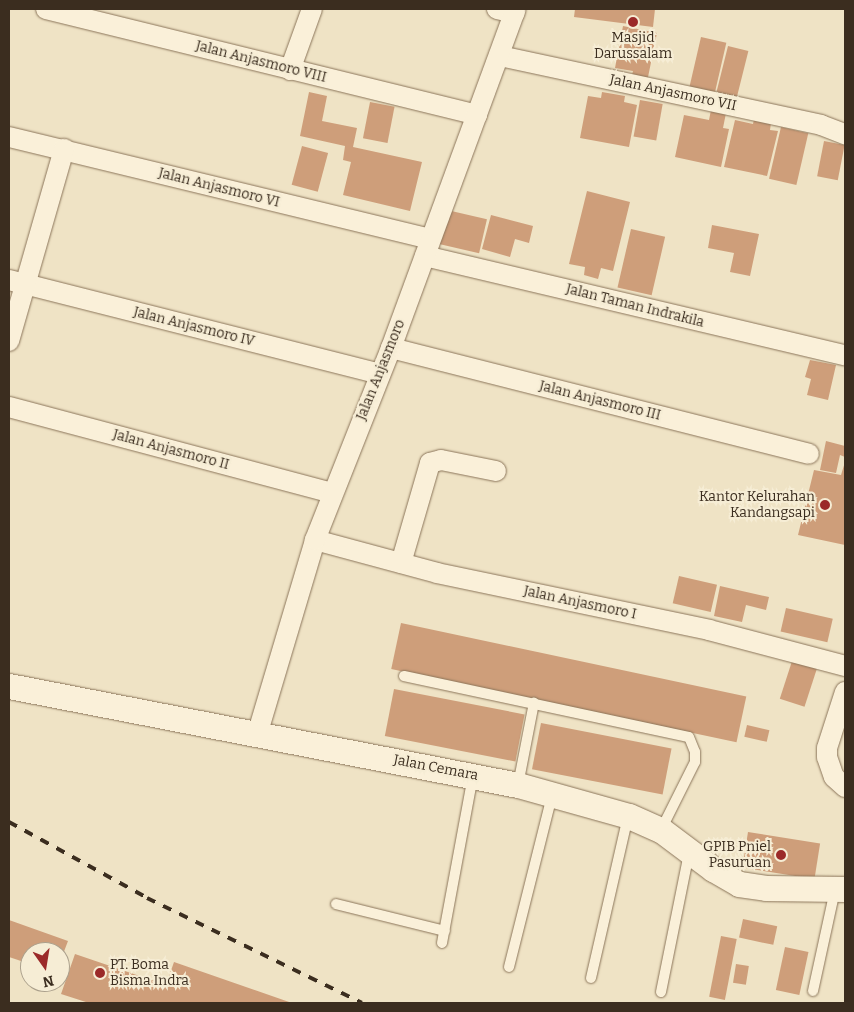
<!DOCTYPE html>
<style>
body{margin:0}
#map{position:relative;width:854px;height:1012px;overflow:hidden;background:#efe3c5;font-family:Bitter,serif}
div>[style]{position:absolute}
.building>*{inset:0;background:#ce9e7a;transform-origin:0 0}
.roads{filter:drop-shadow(0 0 1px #8b755a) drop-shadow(0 0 1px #8b755a)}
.service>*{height:10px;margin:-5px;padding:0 5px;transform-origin:5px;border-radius:5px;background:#faf0d9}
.minor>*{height:20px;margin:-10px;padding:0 10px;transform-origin:10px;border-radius:10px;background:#faf0d9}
.tertiary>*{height:25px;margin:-12.5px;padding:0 12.5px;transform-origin:12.5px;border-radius:12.5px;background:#faf0d9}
.rail>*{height:4px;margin-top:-2px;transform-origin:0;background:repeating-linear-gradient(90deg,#3b2d1f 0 9px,transparent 0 18px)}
.dots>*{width:14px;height:14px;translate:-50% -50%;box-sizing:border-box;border:2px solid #f6edd5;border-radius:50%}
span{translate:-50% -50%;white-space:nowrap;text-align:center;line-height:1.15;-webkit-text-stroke:4px #f6edd5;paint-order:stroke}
.poi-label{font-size:14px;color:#3b2d1f}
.right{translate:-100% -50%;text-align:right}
.left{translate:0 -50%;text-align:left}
.street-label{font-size:14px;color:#3b2d1f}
.frame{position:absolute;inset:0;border:10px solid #3b2d1f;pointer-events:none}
.north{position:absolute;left:20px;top:942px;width:50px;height:50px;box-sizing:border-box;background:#f6edd5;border:1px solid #aba08c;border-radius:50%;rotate:167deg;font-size:14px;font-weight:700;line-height:20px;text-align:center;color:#3b2d1f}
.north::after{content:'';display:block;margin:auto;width:18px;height:22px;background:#9b2a29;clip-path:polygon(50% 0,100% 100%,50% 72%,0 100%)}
</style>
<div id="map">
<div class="building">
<div style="clip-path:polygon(575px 9px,655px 9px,653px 27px,574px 17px)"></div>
<div style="clip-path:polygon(623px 26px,657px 33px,647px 82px,631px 79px,633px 71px,615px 68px)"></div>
<div style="left:701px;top:37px;width:26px;height:55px;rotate:13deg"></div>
<div style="left:728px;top:46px;width:21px;height:50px;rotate:14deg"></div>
<div style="clip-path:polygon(309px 92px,327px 96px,322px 121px,357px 128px,353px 147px,422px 162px,410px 211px,343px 195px,351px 162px,343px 160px,345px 146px,300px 136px)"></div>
<div style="clip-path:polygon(602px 92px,625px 96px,624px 102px,637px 105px,629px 147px,580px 138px,588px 96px,601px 98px)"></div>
<div style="left:640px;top:100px;width:23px;height:37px;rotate:10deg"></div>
<div style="left:370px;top:102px;width:25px;height:37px;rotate:11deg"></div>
<div style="clip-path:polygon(711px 110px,726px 113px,723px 128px,729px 129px,721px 167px,675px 157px,684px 115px,709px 120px)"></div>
<div style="clip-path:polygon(754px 119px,771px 123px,770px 130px,778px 131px,767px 176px,724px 167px,735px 120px,753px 124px)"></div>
<div style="left:781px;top:127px;width:28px;height:53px;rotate:13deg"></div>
<div style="left:824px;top:141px;width:21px;height:36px;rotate:11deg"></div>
<div style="left:302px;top:146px;width:27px;height:40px;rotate:15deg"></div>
<div style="clip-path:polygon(587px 191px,630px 202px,613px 271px,601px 268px,598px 279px,584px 275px,585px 267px,569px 264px)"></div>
<div style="left:447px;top:210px;width:41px;height:35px;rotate:13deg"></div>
<div style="clip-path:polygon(491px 215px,533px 226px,529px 243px,515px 239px,510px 257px,482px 249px)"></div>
<div style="clip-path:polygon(712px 225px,759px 234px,750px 276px,730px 272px,734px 253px,708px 248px)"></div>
<div style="left:631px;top:229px;width:35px;height:60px;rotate:13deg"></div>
<div style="clip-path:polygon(810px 360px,836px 365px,828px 400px,807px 395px,811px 379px,805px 377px)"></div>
<div style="clip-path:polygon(826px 441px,845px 446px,845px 457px,840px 455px,836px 473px,820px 470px)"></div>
<div style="clip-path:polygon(845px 462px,845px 545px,798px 535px,814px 470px,841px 475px)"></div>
<div style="left:679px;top:576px;width:39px;height:28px;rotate:13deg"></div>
<div style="clip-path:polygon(720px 586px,769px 597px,766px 610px,746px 605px,742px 622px,714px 616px)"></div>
<div style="left:786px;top:608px;width:48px;height:24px;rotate:13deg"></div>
<div style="left:401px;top:623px;width:353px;height:47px;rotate:12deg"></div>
<div style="left:794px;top:655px;width:26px;height:46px;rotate:18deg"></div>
<div style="left:394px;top:689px;width:133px;height:48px;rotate:11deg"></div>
<div style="left:541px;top:723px;width:133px;height:47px;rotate:11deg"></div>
<div style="left:747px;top:725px;width:23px;height:12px;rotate:13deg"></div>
<div style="left:748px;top:832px;width:73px;height:36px;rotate:9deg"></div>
<div style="left:743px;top:919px;width:35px;height:19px;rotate:12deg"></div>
<div style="clip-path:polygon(9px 920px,68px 941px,60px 962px,60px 952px,30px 952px,30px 964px,9px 957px)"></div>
<div style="left:721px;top:936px;width:16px;height:62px;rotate:11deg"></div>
<div style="left:785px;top:947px;width:24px;height:44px;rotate:12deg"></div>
<div style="clip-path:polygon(75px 954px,166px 985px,174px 962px,292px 1003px,89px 1003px,61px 994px)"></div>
<div style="left:736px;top:964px;width:13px;height:19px;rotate:9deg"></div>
</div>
<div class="roads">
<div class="service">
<div style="left:404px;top:676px;width:291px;rotate:12.1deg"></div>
<div style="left:689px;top:737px;width:16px;rotate:68deg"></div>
<div style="left:695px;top:752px;width:10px;rotate:90deg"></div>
<div style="left:695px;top:762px;width:76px;rotate:116.6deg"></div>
<div style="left:518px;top:785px;width:84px;rotate:-79deg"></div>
<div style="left:336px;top:904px;width:112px;rotate:13.9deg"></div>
<div style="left:442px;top:943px;width:170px;rotate:-79.5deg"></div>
<div style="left:509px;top:967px;width:176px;rotate:-75.9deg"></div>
<div style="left:591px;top:978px;width:165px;rotate:-77.1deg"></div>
<div style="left:813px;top:991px;width:103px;rotate:-77.7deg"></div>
<div style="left:661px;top:992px;width:142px;rotate:-78.6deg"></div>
</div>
<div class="minor">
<div style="left:46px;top:9px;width:444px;rotate:13.8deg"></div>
<div style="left:497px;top:9px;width:18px;rotate:13deg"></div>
<div style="left:500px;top:56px;width:328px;rotate:12.1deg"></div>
<div style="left:821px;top:125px;width:26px;rotate:21deg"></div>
<div style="left:290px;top:70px;width:65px;rotate:-70.2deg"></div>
<div style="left:9px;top:137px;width:433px;rotate:13.6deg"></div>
<div style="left:425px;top:256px;width:432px;rotate:13.3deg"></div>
<div style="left:9px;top:280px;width:383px;rotate:14.2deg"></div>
<div style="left:9px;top:341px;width:200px;rotate:-74deg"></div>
<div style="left:391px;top:348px;width:431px;rotate:14.2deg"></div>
<div style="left:9px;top:407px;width:335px;rotate:14.9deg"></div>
<div style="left:315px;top:540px;width:126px;rotate:15.1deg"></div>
<div style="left:437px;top:573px;width:278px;rotate:11.8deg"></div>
<div style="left:709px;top:630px;width:141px;rotate:14.8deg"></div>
<div style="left:401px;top:563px;width:104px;rotate:-73.8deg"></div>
<div style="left:430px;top:463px;width:11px;rotate:-15deg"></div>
<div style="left:441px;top:460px;width:56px;rotate:11.3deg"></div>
<div style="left:845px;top:692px;width:59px;rotate:107.8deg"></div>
<div style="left:827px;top:748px;width:9px;rotate:90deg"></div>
<div style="left:827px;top:757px;width:21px;rotate:71deg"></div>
<div style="left:834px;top:777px;width:15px;rotate:42deg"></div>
<div style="left:257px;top:735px;width:203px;rotate:-73.4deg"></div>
<div style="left:315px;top:540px;width:206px;rotate:-68.4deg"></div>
<div style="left:391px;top:348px;width:361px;rotate:-69.8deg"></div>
</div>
<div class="tertiary">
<div style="left:9px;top:686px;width:519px;rotate:11.01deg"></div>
<div style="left:518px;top:785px;width:115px;rotate:15.6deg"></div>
<div style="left:629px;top:816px;width:35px;rotate:24deg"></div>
<div style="left:661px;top:830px;width:65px;rotate:36.9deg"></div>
<div style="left:713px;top:869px;width:30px;rotate:30deg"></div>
<div style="left:739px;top:884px;width:27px;rotate:8deg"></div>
<div style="left:766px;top:888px;width:79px;rotate:0.7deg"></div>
</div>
</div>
<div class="rail">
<div style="left:9px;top:822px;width:158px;rotate:28.8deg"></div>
<div style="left:147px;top:898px;width:239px;rotate:26deg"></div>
</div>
<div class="dots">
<div style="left:633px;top:22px;background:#9b2a29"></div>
<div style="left:825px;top:505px;background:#9b2a29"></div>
<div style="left:781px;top:855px;background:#9b2a29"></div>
<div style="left:100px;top:973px;background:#9b2a29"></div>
</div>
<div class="poi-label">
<span style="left:633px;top:46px">Masjid<br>Darussalam</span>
<span class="right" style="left:815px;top:505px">Kantor Kelurahan<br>Kandangsapi</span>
<span class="right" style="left:771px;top:855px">GPIB Pniel<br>Pasuruan</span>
<span class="left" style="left:110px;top:973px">PT. Boma<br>Bisma Indra</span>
</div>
<div class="street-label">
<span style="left:261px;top:62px;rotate:14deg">Jalan Anjasmoro VIII</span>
<span style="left:673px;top:93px;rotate:12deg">Jalan Anjasmoro VII</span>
<span style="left:219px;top:188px;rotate:14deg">Jalan Anjasmoro VI</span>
<span style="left:635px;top:306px;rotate:14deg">Jalan Taman Indrakila</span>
<span style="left:194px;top:327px;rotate:14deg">Jalan Anjasmoro IV</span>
<span style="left:381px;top:370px;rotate:-68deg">Jalan Anjasmoro</span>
<span style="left:600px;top:401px;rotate:14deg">Jalan Anjasmoro III</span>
<span style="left:171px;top:450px;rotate:15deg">Jalan Anjasmoro II</span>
<span style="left:580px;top:603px;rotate:12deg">Jalan Anjasmoro I</span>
<span style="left:436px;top:768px;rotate:11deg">Jalan Cemara</span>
</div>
<div class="frame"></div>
<div class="north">N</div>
</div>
